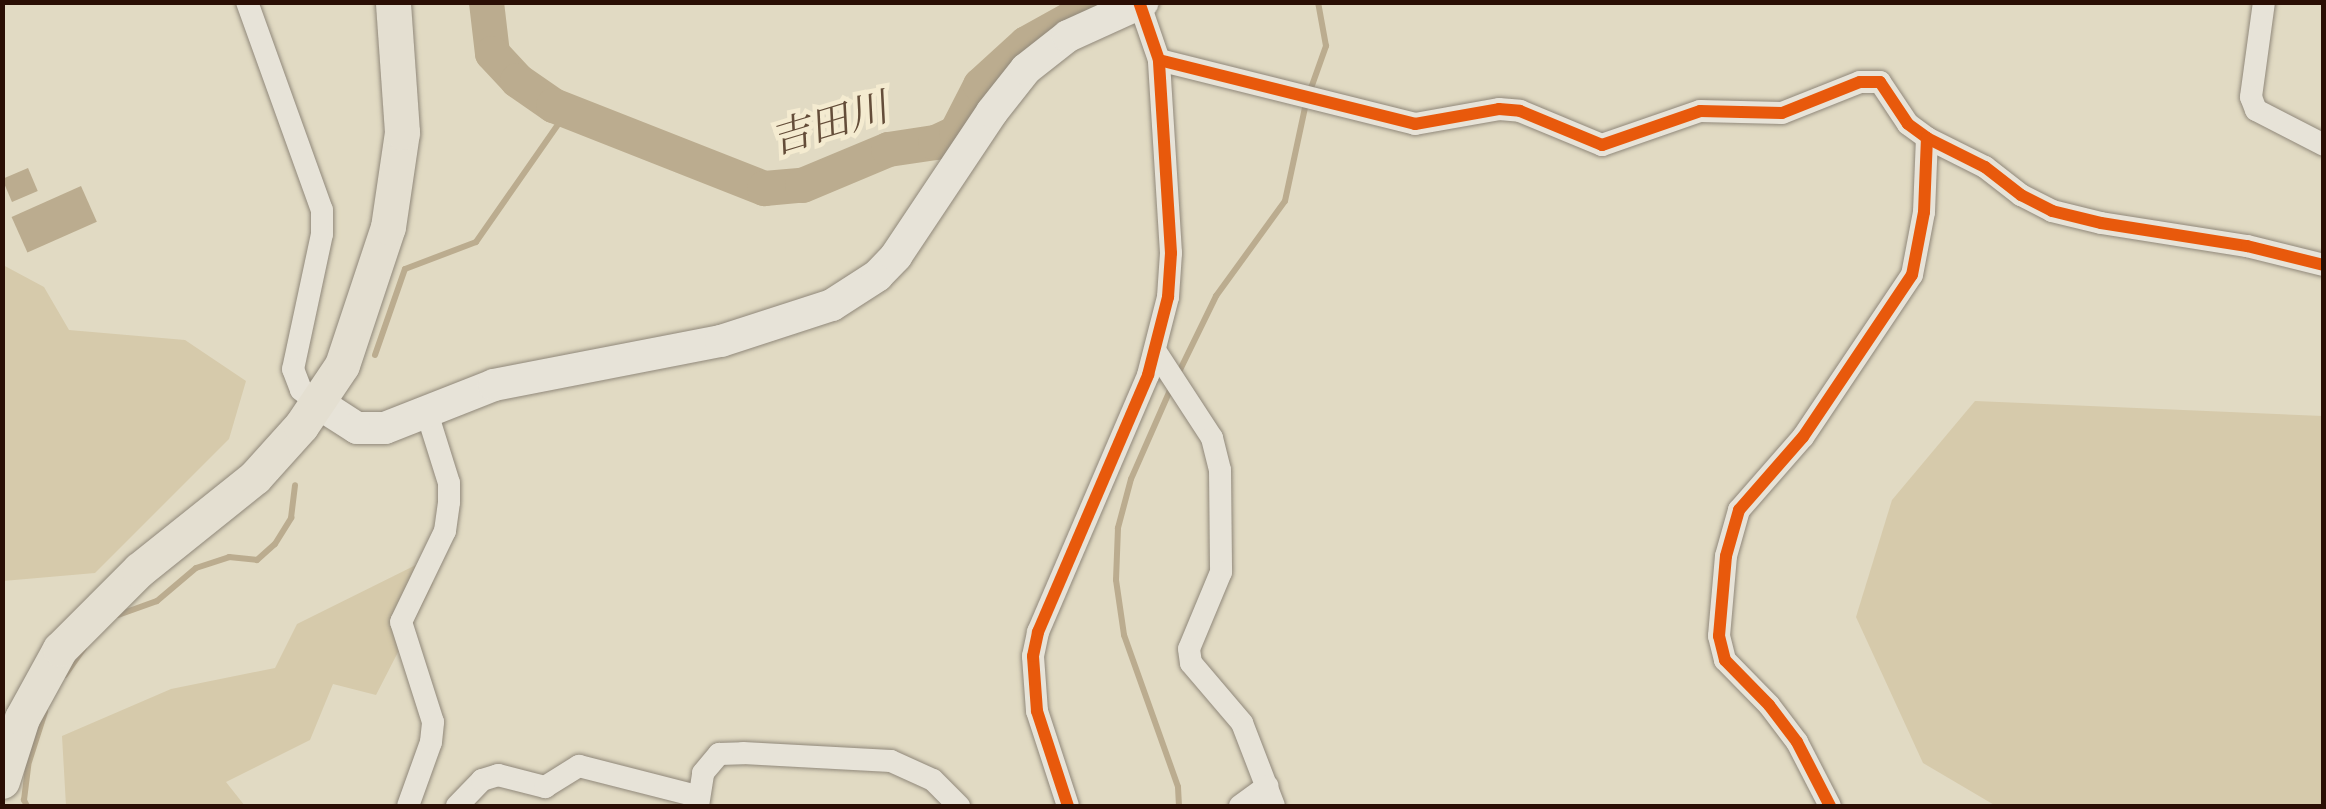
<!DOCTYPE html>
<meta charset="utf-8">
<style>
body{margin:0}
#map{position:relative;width:2326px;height:809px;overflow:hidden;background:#e1dac3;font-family:"IM FELL French Canon","Noto Serif JP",serif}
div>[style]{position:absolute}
.green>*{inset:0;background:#d6caab}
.water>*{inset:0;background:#bbac8f;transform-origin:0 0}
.stream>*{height:6px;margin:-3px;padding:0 3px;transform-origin:3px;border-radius:3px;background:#bbac8f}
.river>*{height:35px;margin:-17.5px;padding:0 17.5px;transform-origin:17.5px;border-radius:17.5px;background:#bbac8f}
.roads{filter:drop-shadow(0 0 2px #90887a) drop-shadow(0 0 2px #90887a)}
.minor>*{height:22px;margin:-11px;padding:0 11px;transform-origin:11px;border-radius:11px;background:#e7e3d8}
.secondary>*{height:32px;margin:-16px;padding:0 16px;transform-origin:16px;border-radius:16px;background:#e7e3d8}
.primary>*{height:35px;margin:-17.5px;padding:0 17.5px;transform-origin:17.5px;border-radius:17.5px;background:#e4dfd1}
.cycleway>*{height:12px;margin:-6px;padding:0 6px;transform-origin:6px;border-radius:6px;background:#e8590c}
span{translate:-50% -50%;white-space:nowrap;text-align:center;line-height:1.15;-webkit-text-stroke:9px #f4ebd0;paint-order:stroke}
.water-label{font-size:40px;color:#644d39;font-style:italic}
.frame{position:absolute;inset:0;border:5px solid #2a0e04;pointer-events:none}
</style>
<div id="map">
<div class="green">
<div style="clip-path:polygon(3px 265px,44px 287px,69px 330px,185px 340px,246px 381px,229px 439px,95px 573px,3px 581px)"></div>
<div style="clip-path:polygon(1975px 401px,2323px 416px,2323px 806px,1996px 806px,1923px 763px,1856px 617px,1892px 500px)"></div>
<div style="clip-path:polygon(432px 557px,433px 584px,376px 695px,333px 684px,310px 740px,226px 782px,245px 806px,66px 806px,62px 736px,171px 689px,275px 668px,297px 624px)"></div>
</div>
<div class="water">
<div style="left:28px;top:168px;width:25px;height:28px;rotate:67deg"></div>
<div style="left:81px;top:186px;width:39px;height:76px;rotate:66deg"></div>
</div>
<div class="stream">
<div style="left:1310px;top:91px;width:48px;rotate:-70.4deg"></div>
<div style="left:1326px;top:46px;width:45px;rotate:-100.3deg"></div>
<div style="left:375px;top:355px;width:91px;rotate:-70.8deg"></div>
<div style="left:405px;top:269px;width:76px;rotate:-20.8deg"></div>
<div style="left:476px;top:242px;width:161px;rotate:-55.1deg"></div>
<div style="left:1179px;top:372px;width:85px;rotate:-64deg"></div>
<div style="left:1216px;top:296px;width:117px;rotate:-54deg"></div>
<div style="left:1285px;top:201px;width:100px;rotate:-77.9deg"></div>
<div style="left:1171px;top:388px;width:99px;rotate:113.7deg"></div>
<div style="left:1131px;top:479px;width:51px;rotate:104.9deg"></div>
<div style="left:1118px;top:528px;width:52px;rotate:92.2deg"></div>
<div style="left:1116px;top:580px;width:56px;rotate:81.7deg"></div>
<div style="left:1124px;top:635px;width:161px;rotate:70.4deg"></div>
<div style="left:1178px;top:787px;width:19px;rotate:87deg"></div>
<div style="left:118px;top:615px;width:41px;rotate:-19.7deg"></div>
<div style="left:157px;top:601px;width:51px;rotate:-40.2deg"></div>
<div style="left:196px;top:568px;width:35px;rotate:-18deg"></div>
<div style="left:229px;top:557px;width:28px;rotate:6deg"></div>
<div style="left:257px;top:560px;width:24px;rotate:-42deg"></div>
<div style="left:275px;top:544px;width:31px;rotate:-58deg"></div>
<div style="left:291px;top:518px;width:33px;rotate:-83deg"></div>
<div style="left:65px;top:675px;width:33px;rotate:-55deg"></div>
<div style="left:27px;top:806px;width:7px;rotate:-117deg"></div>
<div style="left:24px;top:800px;width:35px;rotate:-83deg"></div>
<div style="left:28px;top:765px;width:56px;rotate:-72.2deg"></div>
</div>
<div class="river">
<div style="left:486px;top:2px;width:51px;rotate:83.3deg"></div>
<div style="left:492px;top:53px;width:37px;rotate:47deg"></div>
<div style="left:517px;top:80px;width:44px;rotate:34.8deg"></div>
<div style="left:553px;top:105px;width:227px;rotate:21.5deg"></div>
<div style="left:764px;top:188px;width:38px;rotate:-5deg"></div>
<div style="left:802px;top:185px;width:93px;rotate:-22.7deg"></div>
<div style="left:888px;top:149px;width:48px;rotate:-8.5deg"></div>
<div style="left:935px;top:142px;width:23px;rotate:-25deg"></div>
<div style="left:956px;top:132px;width:53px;rotate:-62.9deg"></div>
<div style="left:980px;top:85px;width:62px;rotate:-42.4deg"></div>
<div style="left:1026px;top:43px;width:85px;rotate:-29deg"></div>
</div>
<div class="roads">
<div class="minor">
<div style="left:247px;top:2px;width:221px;rotate:70.2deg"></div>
<div style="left:322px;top:210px;width:24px;rotate:90deg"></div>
<div style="left:322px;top:234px;width:138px;rotate:102.1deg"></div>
<div style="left:293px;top:369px;width:22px;rotate:69deg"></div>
<div style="left:301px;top:390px;width:21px;rotate:37deg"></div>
<div style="left:2264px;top:2px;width:96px;rotate:97.8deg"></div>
<div style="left:2251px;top:97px;width:14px;rotate:69deg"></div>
<div style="left:2256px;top:110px;width:76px;rotate:27.2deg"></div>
<div style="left:1159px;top:60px;width:264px;rotate:14deg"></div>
<div style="left:1415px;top:124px;width:85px;rotate:-10.1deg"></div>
<div style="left:1499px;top:109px;width:21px;rotate:5deg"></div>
<div style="left:1520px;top:111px;width:89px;rotate:22.5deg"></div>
<div style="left:1602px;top:145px;width:104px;rotate:-19.1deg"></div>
<div style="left:1700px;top:111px;width:82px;rotate:1.4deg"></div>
<div style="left:1782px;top:113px;width:84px;rotate:-21.7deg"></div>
<div style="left:1860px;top:82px;width:20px"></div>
<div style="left:1880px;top:82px;width:50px;rotate:56.3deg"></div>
<div style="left:1908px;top:124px;width:24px;rotate:36deg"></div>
<div style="left:1927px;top:138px;width:65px;rotate:26.6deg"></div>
<div style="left:1985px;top:167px;width:46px;rotate:37.9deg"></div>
<div style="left:2021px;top:195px;width:35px;rotate:27deg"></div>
<div style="left:2052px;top:211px;width:50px;rotate:13.8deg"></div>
<div style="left:2101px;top:223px;width:148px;rotate:9deg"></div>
<div style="left:2247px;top:246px;width:79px;rotate:13.9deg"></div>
<div style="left:1156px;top:352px;width:103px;rotate:56.9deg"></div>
<div style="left:1212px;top:438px;width:33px;rotate:76deg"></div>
<div style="left:1220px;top:470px;width:102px;rotate:89.4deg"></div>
<div style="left:1221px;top:572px;width:83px;rotate:112.6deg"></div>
<div style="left:1189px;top:649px;width:14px;rotate:82deg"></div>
<div style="left:1191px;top:663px;width:79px;rotate:49.6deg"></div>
<div style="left:1242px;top:723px;width:89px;rotate:68.9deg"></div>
<div style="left:408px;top:806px;width:68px;rotate:-70.2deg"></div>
<div style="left:431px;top:742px;width:20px;rotate:-84deg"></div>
<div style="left:433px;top:722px;width:105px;rotate:-107.7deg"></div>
<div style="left:401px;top:622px;width:101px;rotate:-64.2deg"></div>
<div style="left:445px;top:531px;width:29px;rotate:-82deg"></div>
<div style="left:449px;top:502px;width:19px;rotate:-90deg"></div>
<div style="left:449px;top:483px;width:73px;rotate:-107.4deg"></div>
<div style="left:457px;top:806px;width:36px;rotate:-46deg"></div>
<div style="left:482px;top:780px;width:17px;rotate:-17deg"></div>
<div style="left:498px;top:775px;width:49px;rotate:14.3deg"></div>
<div style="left:545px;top:787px;width:40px;rotate:-32deg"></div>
<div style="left:579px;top:766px;width:122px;rotate:14.3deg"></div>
<div style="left:698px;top:806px;width:33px;rotate:-81deg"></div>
<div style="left:703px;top:773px;width:25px;rotate:-50deg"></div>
<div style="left:719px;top:754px;width:24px;rotate:-2deg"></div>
<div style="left:743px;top:753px;width:148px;rotate:3.1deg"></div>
<div style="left:891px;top:761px;width:46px;rotate:24.3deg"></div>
<div style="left:933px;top:780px;width:37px;rotate:45deg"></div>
<div style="left:1068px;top:806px;width:100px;rotate:-108.1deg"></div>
<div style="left:1037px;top:711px;width:55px;rotate:-94.2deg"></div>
<div style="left:1033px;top:656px;width:25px;rotate:-78deg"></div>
<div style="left:1038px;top:632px;width:280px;rotate:-66.8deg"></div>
<div style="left:1148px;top:375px;width:81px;rotate:-75.6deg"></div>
<div style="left:1168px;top:297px;width:44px;rotate:-86.1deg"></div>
<div style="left:1171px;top:253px;width:193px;rotate:-93.6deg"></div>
<div style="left:1159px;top:60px;width:61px;rotate:-109deg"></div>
<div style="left:1240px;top:806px;width:34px;rotate:-36deg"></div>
<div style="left:1830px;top:806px;width:72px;rotate:-117.3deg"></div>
<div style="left:1797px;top:742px;width:46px;rotate:-127.1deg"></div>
<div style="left:1769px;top:705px;width:63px;rotate:-134.4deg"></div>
<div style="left:1725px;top:660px;width:25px;rotate:-104deg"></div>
<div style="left:1719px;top:636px;width:80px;rotate:-85deg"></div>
<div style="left:1726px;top:556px;width:48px;rotate:-74.2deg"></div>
<div style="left:1739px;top:510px;width:97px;rotate:-48.8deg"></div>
<div style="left:1803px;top:437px;width:195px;rotate:-56.1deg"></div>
<div style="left:1912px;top:275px;width:64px;rotate:-79.2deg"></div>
<div style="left:1924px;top:212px;width:74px;rotate:-87.7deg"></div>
</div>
<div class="secondary">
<div style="left:318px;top:403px;width:46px;rotate:32.7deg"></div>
<div style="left:357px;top:428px;width:28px"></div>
<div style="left:385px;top:428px;width:117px;rotate:-21.5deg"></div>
<div style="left:494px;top:385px;width:231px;rotate:-11deg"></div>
<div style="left:721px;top:341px;width:117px;rotate:-18deg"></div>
<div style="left:832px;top:305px;width:54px;rotate:-32.8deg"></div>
<div style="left:877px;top:276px;width:28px;rotate:-46deg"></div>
<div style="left:896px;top:256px;width:173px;rotate:-56.3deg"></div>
<div style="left:992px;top:112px;width:55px;rotate:-51.7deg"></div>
<div style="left:1026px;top:69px;width:53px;rotate:-38.2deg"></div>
<div style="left:1068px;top:36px;width:82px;rotate:-24.4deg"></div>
</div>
<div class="primary">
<div style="left:2px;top:781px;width:66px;rotate:-72.4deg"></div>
<div style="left:22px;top:718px;width:79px;rotate:-61.2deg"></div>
<div style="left:60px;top:649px;width:112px;rotate:-45deg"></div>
<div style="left:139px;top:570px;width:149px;rotate:-38.7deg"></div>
<div style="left:255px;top:477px;width:69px;rotate:-48deg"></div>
<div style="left:301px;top:426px;width:73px;rotate:-56.1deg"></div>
<div style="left:342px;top:365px;width:145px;rotate:-71.6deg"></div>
<div style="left:388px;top:227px;width:96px;rotate:-81.6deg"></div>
<div style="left:402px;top:132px;width:130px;rotate:-94deg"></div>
</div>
</div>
<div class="cycleway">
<div style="left:1159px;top:60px;width:264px;rotate:14deg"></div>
<div style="left:1415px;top:124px;width:85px;rotate:-10.1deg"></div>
<div style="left:1499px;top:109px;width:21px;rotate:5deg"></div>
<div style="left:1520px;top:111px;width:89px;rotate:22.5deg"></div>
<div style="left:1602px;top:145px;width:104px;rotate:-19.1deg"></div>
<div style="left:1700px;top:111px;width:82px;rotate:1.4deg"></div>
<div style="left:1782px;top:113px;width:84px;rotate:-21.7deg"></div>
<div style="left:1860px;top:82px;width:20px"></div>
<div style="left:1880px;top:82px;width:50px;rotate:56.3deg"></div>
<div style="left:1908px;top:124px;width:24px;rotate:36deg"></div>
<div style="left:1927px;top:138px;width:65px;rotate:26.6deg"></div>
<div style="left:1985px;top:167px;width:46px;rotate:37.9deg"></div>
<div style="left:2021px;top:195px;width:35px;rotate:27deg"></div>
<div style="left:2052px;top:211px;width:50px;rotate:13.8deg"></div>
<div style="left:2101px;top:223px;width:148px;rotate:9deg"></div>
<div style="left:2247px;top:246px;width:79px;rotate:13.9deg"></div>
<div style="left:1068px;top:806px;width:100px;rotate:-108.1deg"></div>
<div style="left:1037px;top:711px;width:55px;rotate:-94.2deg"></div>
<div style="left:1033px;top:656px;width:25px;rotate:-78deg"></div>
<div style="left:1038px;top:632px;width:280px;rotate:-66.8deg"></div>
<div style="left:1148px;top:375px;width:81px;rotate:-75.6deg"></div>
<div style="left:1168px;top:297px;width:44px;rotate:-86.1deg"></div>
<div style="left:1171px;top:253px;width:193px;rotate:-93.6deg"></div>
<div style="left:1159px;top:60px;width:61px;rotate:-109deg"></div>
<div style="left:1830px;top:806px;width:72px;rotate:-117.3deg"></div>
<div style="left:1797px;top:742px;width:46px;rotate:-127.1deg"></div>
<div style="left:1769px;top:705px;width:63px;rotate:-134.4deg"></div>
<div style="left:1725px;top:660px;width:25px;rotate:-104deg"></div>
<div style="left:1719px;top:636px;width:80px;rotate:-85deg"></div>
<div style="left:1726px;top:556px;width:48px;rotate:-74.2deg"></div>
<div style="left:1739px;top:510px;width:97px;rotate:-48.8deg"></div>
<div style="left:1803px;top:437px;width:195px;rotate:-56.1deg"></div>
<div style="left:1912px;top:275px;width:64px;rotate:-79.2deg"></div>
<div style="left:1924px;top:212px;width:74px;rotate:-87.7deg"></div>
</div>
<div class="water-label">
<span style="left:829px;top:124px;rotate:-17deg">吉田川</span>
</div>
<div class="frame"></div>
</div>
